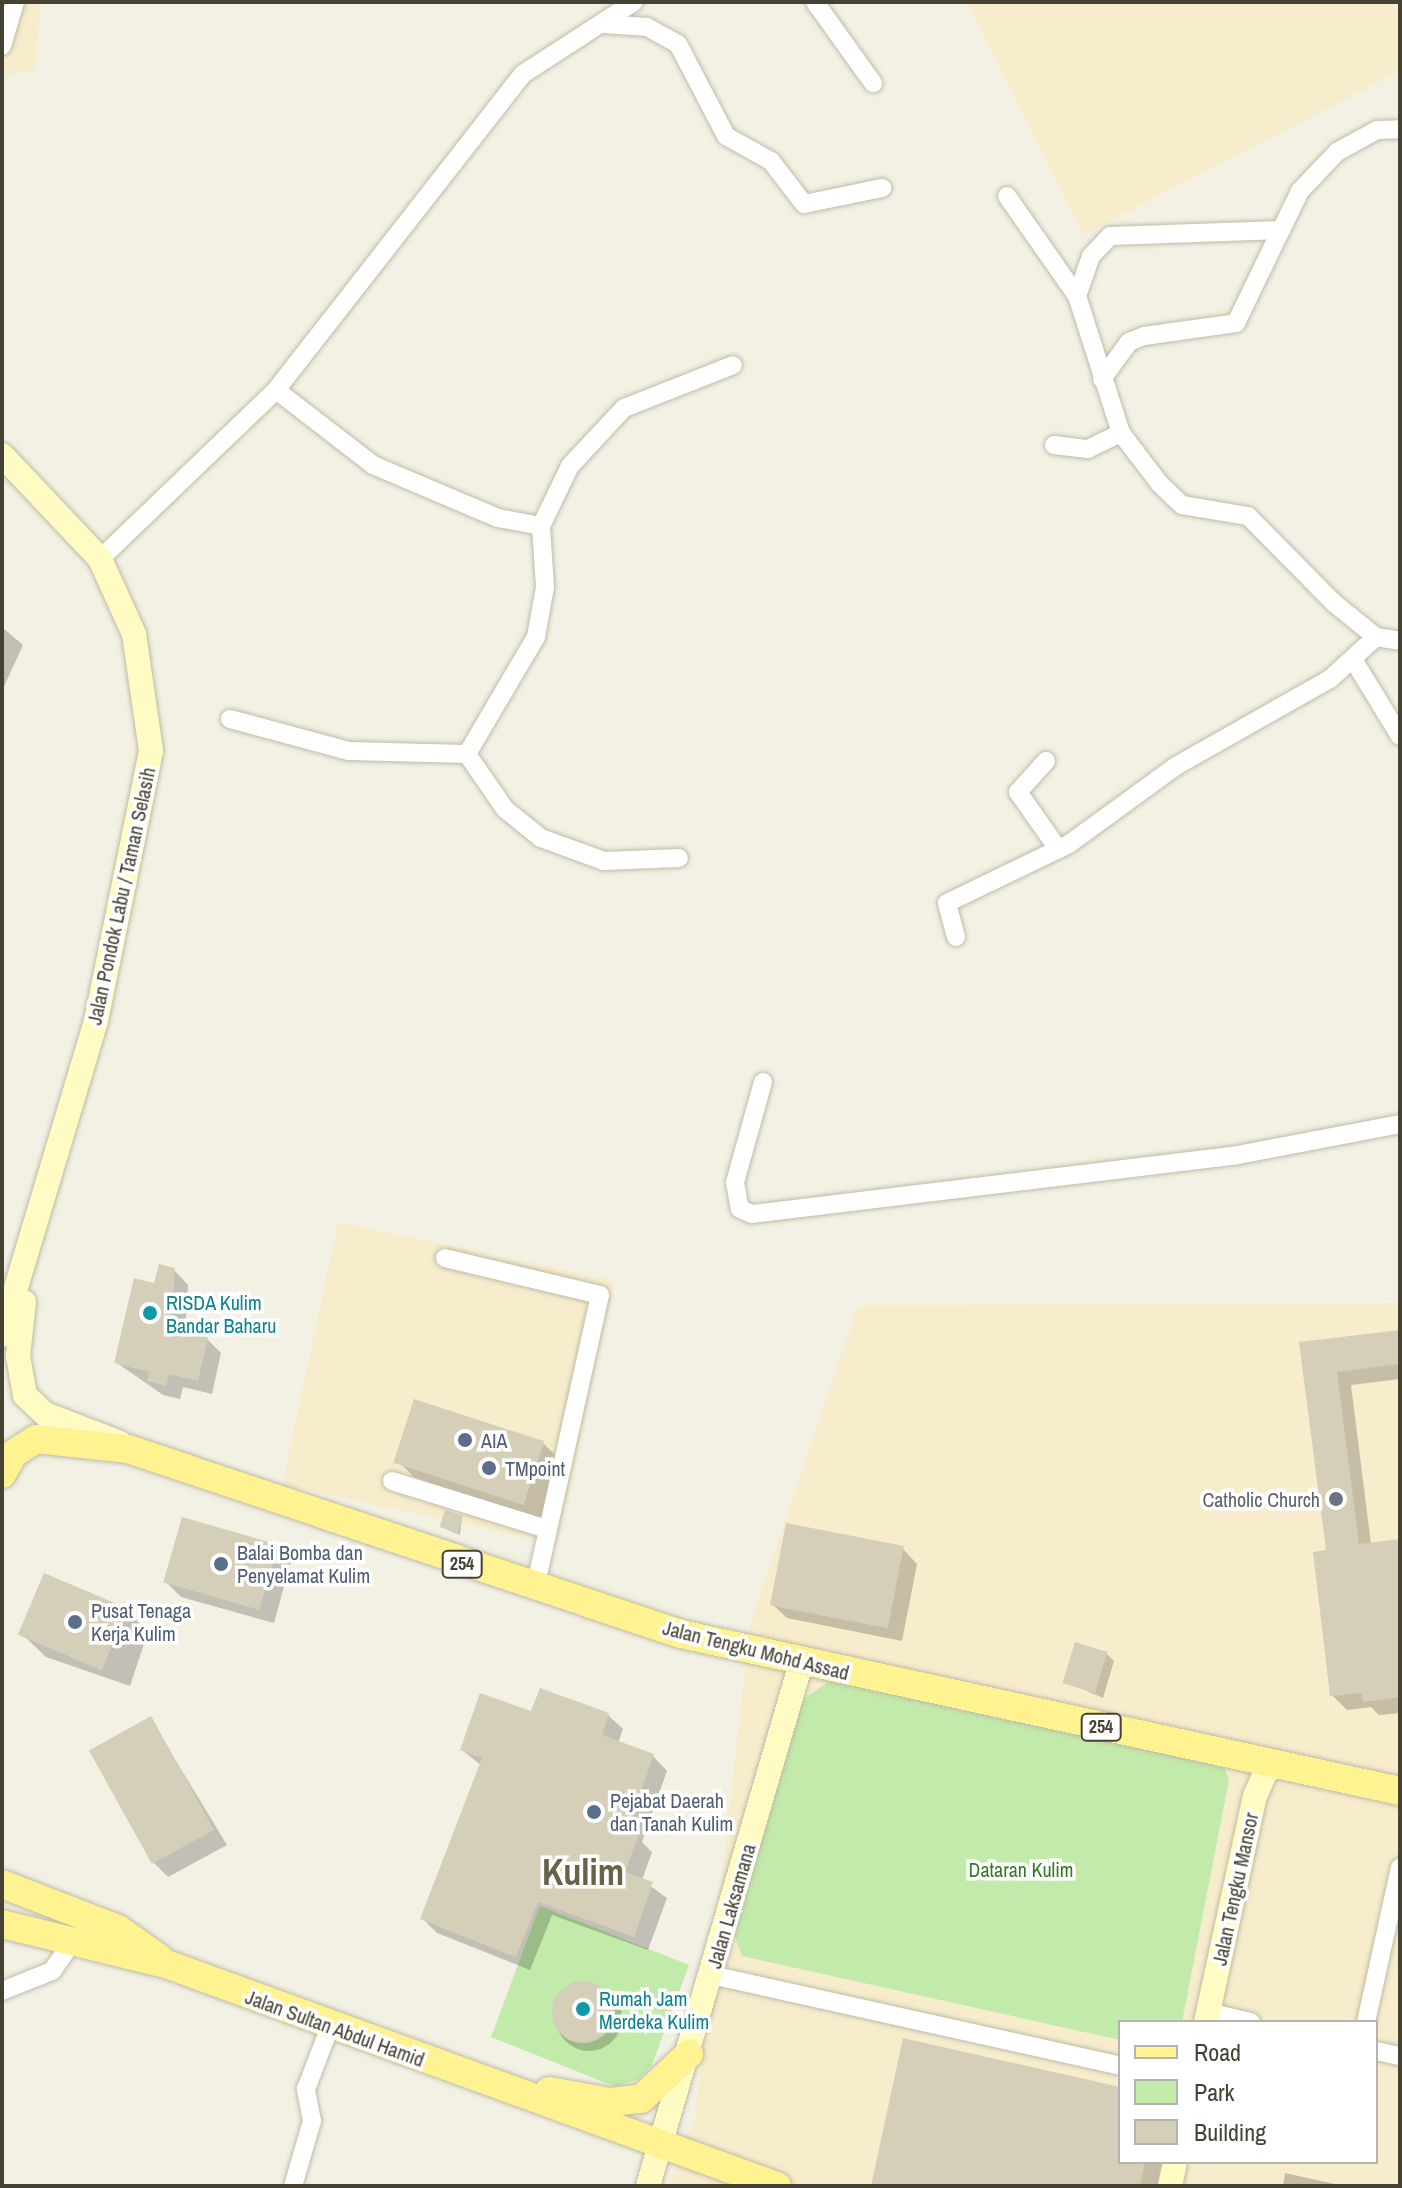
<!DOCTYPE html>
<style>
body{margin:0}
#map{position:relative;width:1402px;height:2188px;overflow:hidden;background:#f3f1e4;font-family:"Archivo Narrow",sans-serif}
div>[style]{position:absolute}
.commercial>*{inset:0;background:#f7edcd;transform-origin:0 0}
.green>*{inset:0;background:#c2eaaa}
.shadow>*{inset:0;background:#0003}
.round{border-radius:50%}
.building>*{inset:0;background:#d5cfb9;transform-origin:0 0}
.roads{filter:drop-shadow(0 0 2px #bfbba6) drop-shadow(0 0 2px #bfbba6)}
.street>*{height:18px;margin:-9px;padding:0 9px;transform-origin:9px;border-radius:9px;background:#fff}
.secondary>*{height:24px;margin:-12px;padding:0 12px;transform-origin:12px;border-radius:12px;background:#fffbc2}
.primary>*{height:28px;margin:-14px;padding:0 14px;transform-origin:14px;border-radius:14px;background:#fff391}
.dots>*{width:22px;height:22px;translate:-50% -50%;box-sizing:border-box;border:4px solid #fff;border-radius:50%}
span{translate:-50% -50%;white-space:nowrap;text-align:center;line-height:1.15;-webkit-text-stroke:7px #fff;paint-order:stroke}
.shield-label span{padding:2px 6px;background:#fff;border:2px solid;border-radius:6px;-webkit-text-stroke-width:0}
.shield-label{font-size:18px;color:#454234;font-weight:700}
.street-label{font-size:20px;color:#454234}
.culture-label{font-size:20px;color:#0d838f}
.left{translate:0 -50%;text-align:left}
.service-label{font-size:20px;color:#4e5e75}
.worship-label{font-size:20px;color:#5b616d}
.right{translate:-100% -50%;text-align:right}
.park-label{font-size:20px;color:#357a24}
.town-label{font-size:36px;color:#69624a;font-weight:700}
.frame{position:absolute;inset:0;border:4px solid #454234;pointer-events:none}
.legend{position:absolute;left:1118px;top:2020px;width:260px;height:144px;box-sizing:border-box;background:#fff;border:2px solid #b5b3ae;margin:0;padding:10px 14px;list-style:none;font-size:24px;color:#454234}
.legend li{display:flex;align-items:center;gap:16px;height:40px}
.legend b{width:40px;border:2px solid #b5b3ae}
</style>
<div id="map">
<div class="commercial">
<div style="clip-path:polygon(2px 2px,41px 2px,35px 69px,2px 77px)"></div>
<div style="clip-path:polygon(967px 2px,1400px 2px,1400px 71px,1083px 235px)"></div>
<div style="left:338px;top:1222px;width:282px;height:269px;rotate:12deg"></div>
<div style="clip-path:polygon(evenodd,1400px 1303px,1400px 2186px,669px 2186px,695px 2117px,750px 1623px,858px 1306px,1400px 1303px,1120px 2022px,1376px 2022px,1376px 2162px,1120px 2162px,1120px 2022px)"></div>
</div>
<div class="green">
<div style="clip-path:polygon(831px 1680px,1222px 1762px,1229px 1780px,1182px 2022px,1120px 2022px,1120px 2040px,742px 1956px,733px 1931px,802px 1700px)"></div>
<div style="clip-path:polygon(540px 1906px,689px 1965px,652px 2065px,639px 2079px,616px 2087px,491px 2037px)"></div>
</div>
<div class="shadow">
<div style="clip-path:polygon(2px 627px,23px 645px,2px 691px)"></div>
<div style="clip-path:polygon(174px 1270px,188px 1285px,185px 1334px,207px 1339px,221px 1353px,212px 1394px,183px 1387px,180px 1399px,163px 1395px,117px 1363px,156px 1286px)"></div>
<div style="clip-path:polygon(1400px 1332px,1400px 1379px,1351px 1385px,1371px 1544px,1400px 1541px,1400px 1713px,1379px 1715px,1371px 1707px,1347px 1710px,1332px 1695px,1328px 1552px,1302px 1344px)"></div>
<div style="clip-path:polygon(543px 1443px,557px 1457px,544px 1521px,414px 1477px,400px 1463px)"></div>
<div style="clip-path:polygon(462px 1517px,460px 1535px,441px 1527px)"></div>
<div style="clip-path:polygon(277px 1547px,291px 1561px,274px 1623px,181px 1597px,166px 1582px)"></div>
<div style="clip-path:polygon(903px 1549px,917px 1564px,902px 1641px,787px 1618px,772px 1604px)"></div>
<div style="clip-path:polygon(45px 1575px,127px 1610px,148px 1632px,130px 1686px,46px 1657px,24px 1636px)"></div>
<div style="clip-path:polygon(1107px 1654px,1114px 1661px,1103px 1698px,1066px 1682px)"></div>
<div style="clip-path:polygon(532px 1714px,608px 1715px,623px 1729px,618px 1743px,653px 1756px,667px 1771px,642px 1842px,652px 1852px,642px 1880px,667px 1898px,648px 1950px,552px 1915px,530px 1970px,437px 1933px,422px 1918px,482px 1766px,462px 1750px)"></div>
<div style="clip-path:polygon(150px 1718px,227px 1845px,168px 1877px,154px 1863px)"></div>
<div class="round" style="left:556px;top:1985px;width:66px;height:66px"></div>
<div style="clip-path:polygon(1120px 2089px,1120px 2162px,1162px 2162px,1157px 2186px,873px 2186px)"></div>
<div style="clip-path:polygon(1285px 2173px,1344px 2186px,1283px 2186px)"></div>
</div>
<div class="building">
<div style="clip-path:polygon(159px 1264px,175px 1268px,171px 1329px,208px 1337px,198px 1381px,169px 1374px,166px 1386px,147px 1381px,149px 1372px,114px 1363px,134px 1278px,154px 1283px)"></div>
<div style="clip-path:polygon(1400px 1330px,1400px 1364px,1337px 1372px,1359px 1544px,1400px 1539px,1400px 1697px,1363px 1702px,1362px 1693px,1330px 1696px,1313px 1552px,1326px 1550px,1299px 1342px)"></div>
<div style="left:414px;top:1399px;width:137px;height:67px;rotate:18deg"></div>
<div style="left:445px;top:1510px;width:19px;height:18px;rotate:18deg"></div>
<div style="left:182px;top:1517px;width:100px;height:68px;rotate:16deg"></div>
<div style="left:786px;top:1523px;width:120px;height:84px;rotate:11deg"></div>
<div style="left:44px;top:1573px;width:91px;height:67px;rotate:23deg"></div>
<div style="left:1075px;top:1642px;width:34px;height:43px;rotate:17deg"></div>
<div style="clip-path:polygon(540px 1688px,609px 1713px,602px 1735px,654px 1754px,627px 1832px,638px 1836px,625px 1872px,653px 1882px,634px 1937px,538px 1902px,516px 1957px,420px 1919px,482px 1758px,460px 1750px,480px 1693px,531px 1711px)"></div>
<div style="left:151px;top:1716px;width:130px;height:71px;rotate:61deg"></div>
<div class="round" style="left:552px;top:1981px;width:62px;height:62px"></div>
<div style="clip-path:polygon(903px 2038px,1120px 2087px,1120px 2162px,1145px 2162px,1140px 2186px,871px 2186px)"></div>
</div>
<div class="roads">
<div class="street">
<div style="left:815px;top:2px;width:100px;rotate:54.4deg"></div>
<div style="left:604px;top:24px;width:43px;rotate:4deg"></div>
<div style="left:647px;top:27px;width:35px;rotate:29deg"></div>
<div style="left:678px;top:44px;width:104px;rotate:62.4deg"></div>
<div style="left:726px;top:136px;width:51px;rotate:29.1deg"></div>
<div style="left:771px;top:161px;width:54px;rotate:52.5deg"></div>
<div style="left:804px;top:204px;width:80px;rotate:-11.6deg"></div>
<div style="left:2px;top:46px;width:46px;rotate:-73.5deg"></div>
<div style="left:1007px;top:196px;width:122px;rotate:55deg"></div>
<div style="left:1077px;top:296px;width:144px;rotate:72.2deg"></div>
<div style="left:1121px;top:433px;width:64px;rotate:52.6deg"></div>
<div style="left:1160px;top:484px;width:30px;rotate:44deg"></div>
<div style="left:1182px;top:505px;width:67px;rotate:9.5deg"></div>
<div style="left:1248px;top:516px;width:122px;rotate:45.3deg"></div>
<div style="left:1334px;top:603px;width:54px;rotate:39deg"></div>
<div style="left:1376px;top:637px;width:24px;rotate:9deg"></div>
<div style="left:1077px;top:296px;width:42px;rotate:-70.7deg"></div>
<div style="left:1091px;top:256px;width:28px;rotate:-46deg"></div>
<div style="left:1110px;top:236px;width:171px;rotate:-2deg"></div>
<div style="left:1281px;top:230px;width:43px;rotate:-64deg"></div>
<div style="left:1300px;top:191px;width:54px;rotate:-46.5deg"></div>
<div style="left:1337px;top:152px;width:46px;rotate:-28.8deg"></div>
<div style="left:1377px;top:130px;width:23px;rotate:-2deg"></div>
<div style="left:1102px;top:379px;width:46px;rotate:-53.9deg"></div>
<div style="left:1129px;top:342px;width:16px;rotate:-22deg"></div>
<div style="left:1144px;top:336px;width:93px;rotate:-8deg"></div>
<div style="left:1236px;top:323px;width:103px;rotate:-64.2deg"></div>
<div style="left:276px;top:390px;width:123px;rotate:37.7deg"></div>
<div style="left:373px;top:465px;width:136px;rotate:23deg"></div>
<div style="left:498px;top:518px;width:44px;rotate:10.5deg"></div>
<div style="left:1054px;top:445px;width:34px;rotate:7deg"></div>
<div style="left:1088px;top:449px;width:37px;rotate:-26deg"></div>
<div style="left:100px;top:559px;width:244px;rotate:-43.8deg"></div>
<div style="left:276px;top:390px;width:401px;rotate:-52deg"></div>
<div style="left:523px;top:74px;width:132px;rotate:-33deg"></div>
<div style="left:1354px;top:661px;width:88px;rotate:58.5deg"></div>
<div style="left:230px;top:719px;width:123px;rotate:15.1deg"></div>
<div style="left:349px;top:751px;width:118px;rotate:1.5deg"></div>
<div style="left:467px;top:754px;width:136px;rotate:-59.5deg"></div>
<div style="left:536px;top:637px;width:51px;rotate:-79.8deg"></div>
<div style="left:545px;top:587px;width:61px;rotate:-93.8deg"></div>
<div style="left:541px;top:526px;width:67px;rotate:-64.2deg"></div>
<div style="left:570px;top:466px;width:79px;rotate:-47deg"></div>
<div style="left:624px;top:408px;width:117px;rotate:-21.5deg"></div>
<div style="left:467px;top:754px;width:67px;rotate:55.4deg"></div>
<div style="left:505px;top:809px;width:46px;rotate:38.9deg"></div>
<div style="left:541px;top:838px;width:67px;rotate:20.1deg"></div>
<div style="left:604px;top:861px;width:75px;rotate:-2.3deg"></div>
<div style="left:1046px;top:761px;width:42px;rotate:132.1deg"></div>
<div style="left:1018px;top:792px;width:70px;rotate:54.9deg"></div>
<div style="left:956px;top:937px;width:35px;rotate:-105deg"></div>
<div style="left:947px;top:903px;width:136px;rotate:-25.8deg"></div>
<div style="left:1069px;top:844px;width:132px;rotate:-36.1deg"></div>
<div style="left:1176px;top:766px;width:177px;rotate:-29.5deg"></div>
<div style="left:1330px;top:679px;width:62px;rotate:-42.4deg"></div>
<div style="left:763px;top:1082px;width:104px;rotate:105.6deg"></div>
<div style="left:735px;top:1182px;width:27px;rotate:80deg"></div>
<div style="left:740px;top:1209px;width:13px;rotate:23deg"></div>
<div style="left:752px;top:1214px;width:490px;rotate:-6.9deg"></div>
<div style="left:1238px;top:1155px;width:165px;rotate:-10.8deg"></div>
<div style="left:445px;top:1258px;width:159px;rotate:13.4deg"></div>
<div style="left:600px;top:1295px;width:300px;rotate:102.5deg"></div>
<div style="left:392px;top:1481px;width:162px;rotate:17.2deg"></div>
<div style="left:711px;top:1975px;width:419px;rotate:12.5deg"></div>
<div style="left:2px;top:1991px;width:54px;rotate:-21.8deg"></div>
<div style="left:52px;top:1971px;width:32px;rotate:-55deg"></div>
<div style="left:1208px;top:2012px;width:44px;rotate:13.1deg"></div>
<div style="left:1366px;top:2022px;width:158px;rotate:-77.6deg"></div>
<div style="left:1376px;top:2051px;width:25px;rotate:12deg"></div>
<div style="left:293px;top:2186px;width:68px;rotate:-73.7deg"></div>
<div style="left:312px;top:2121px;width:33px;rotate:-101deg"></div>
<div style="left:306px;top:2089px;width:64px;rotate:-69deg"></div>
</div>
<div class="secondary">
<div style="left:2px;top:455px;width:143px;rotate:46.7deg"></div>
<div style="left:100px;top:559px;width:82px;rotate:65.6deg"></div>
<div style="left:134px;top:634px;width:118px;rotate:81.7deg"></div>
<div style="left:151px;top:751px;width:276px;rotate:101.5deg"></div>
<div style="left:96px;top:1021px;width:328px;rotate:106.7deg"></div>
<div style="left:24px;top:1302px;width:54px;rotate:96.3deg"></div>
<div style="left:18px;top:1356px;width:40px;rotate:80deg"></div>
<div style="left:25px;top:1395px;width:28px;rotate:44deg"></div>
<div style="left:45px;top:1414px;width:80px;rotate:21.1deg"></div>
<div style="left:1206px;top:2022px;width:231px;rotate:-77.8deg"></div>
<div style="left:1255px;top:1796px;width:27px;rotate:-66deg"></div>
<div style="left:1266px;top:1771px;width:13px;rotate:-27deg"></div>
<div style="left:648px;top:2186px;width:545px;rotate:-73.69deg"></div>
<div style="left:1170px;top:2186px;width:25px;rotate:-78deg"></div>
</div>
<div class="primary">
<div style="left:2px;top:1474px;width:23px;rotate:-61deg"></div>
<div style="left:13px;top:1454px;width:27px;rotate:-33deg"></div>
<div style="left:36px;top:1439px;width:93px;rotate:6.2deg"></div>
<div style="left:128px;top:1449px;width:583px;rotate:18.5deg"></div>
<div style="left:681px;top:1634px;width:736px;rotate:12.32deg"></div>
<div style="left:2px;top:1884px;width:124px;rotate:21.2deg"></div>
<div style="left:118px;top:1929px;width:50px;rotate:35.3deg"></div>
<div style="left:2px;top:1924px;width:172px;rotate:13.8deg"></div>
<div style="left:169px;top:1965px;width:647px;rotate:19.98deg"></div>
<div style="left:549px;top:2091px;width:62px;rotate:10.2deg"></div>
<div style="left:610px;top:2102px;width:31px;rotate:-6deg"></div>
<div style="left:641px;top:2099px;width:66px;rotate:-43.2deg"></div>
</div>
</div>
<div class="dots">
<div style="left:150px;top:1313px;background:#0f9aa8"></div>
<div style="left:465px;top:1440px;background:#5c6f8a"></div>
<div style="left:489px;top:1468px;background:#5c6f8a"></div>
<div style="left:1336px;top:1499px;background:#6b7280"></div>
<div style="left:221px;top:1564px;background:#5c6f8a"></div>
<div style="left:75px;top:1622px;background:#5c6f8a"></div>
<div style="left:594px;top:1812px;background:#5c6f8a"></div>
<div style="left:583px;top:2009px;background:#0f9aa8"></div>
</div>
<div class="shield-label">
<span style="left:462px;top:1564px">254</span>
<span style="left:1101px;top:1727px">254</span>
</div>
<div class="street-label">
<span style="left:121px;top:896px;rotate:-78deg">Jalan Pondok Labu / Taman Selasih</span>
<span style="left:756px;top:1650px;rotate:14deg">Jalan Tengku Mohd Assad</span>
<span style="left:1235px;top:1889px;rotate:-78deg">Jalan Tengku Mansor</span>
<span style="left:731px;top:1906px;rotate:-74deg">Jalan Laksamana</span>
<span style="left:335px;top:2028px;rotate:20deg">Jalan Sultan Abdul Hamid</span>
</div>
<div class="culture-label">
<span class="left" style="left:166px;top:1314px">RISDA Kulim<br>Bandar Baharu</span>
<span class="left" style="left:599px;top:2010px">Rumah Jam<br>Merdeka Kulim</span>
</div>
<div class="service-label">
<span class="left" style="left:481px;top:1440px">AIA</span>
<span class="left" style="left:505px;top:1468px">TMpoint</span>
<span class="left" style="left:237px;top:1564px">Balai Bomba dan<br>Penyelamat Kulim</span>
<span class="left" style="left:91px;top:1622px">Pusat Tenaga<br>Kerja Kulim</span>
<span class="left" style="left:610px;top:1812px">Pejabat Daerah<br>dan Tanah Kulim</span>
</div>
<div class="worship-label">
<span class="right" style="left:1320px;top:1499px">Catholic Church</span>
</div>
<div class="park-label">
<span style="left:1021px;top:1869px">Dataran Kulim</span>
</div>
<div class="town-label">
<span style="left:583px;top:1873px">Kulim</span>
</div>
<div class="frame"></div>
<ul class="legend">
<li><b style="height:10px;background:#fff391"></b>Road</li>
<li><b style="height:22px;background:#c2eaaa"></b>Park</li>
<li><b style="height:22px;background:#d5cfb9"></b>Building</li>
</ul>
</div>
